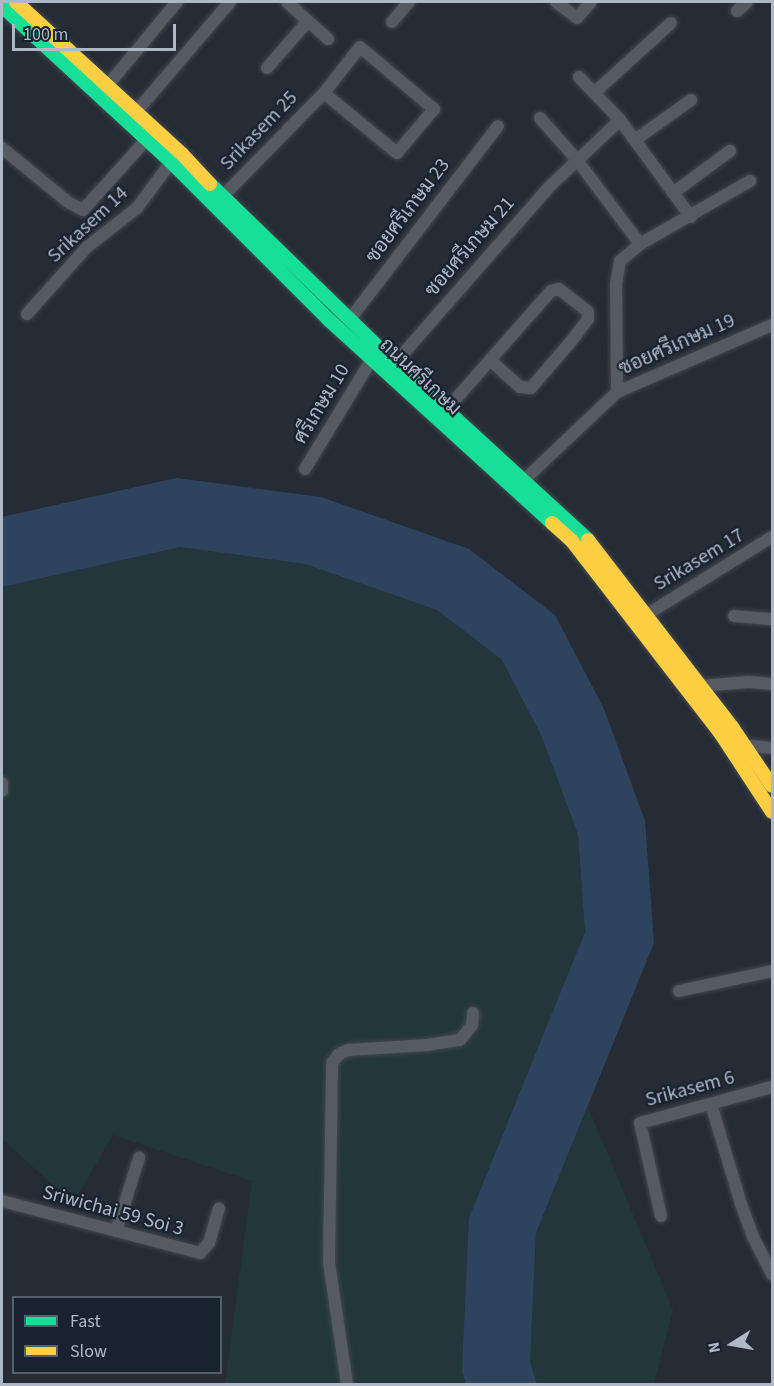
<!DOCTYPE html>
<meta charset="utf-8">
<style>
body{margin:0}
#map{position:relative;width:774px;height:1386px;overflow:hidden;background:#252c35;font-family:"Source Sans 3",Sarabun,sans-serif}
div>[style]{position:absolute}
.green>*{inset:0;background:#22373b}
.water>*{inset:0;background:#2e445e}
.roads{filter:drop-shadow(0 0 2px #41474e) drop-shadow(0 0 2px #41474e)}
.street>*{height:12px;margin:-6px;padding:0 6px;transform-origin:6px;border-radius:6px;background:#565a62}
.fast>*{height:14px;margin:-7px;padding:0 7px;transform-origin:7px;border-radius:7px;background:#16e098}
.slow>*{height:14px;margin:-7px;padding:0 7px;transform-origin:7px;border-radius:7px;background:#ffcf43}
span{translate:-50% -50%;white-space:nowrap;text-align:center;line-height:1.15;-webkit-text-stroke:4.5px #19222f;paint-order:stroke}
.street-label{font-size:20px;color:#aeb8c7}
.frame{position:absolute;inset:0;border:3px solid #aeb8c7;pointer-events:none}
.legend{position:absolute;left:12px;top:1296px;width:210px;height:78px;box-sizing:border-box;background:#19222f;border:2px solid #555e6c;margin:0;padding:8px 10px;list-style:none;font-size:18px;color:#aeb8c7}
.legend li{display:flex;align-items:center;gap:12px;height:30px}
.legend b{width:30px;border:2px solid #555e6c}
.north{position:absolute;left:702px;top:1314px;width:60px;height:60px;-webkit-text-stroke:4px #19222f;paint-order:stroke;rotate:259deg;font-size:16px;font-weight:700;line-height:24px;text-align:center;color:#aeb8c7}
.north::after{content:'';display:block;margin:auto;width:21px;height:27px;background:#aeb8c7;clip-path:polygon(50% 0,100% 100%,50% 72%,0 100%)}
.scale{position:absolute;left:12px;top:24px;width:164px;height:27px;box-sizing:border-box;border:3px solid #aeb8c7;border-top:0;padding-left:8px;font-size:18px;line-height:21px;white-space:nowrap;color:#aeb8c7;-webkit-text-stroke:4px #19222f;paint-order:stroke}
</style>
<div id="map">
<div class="green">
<div style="clip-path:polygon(180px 547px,305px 564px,437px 610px,502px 660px,542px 737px,578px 835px,585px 932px,525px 1081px,462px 1372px,466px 1384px,225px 1384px,252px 1181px,113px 1135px,73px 1203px,2px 1139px,2px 587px)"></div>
<div style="clip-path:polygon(588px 1107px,673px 1310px,654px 1384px,537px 1384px,530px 1362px,536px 1233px)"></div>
</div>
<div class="water">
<div style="clip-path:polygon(176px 478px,321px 497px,469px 549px,555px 615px,604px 709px,645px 821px,654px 943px,536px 1233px,530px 1362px,537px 1384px,466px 1384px,462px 1372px,469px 1218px,585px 932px,578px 835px,542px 737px,502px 660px,437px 610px,305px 564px,180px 547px,2px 587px,2px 517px)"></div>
</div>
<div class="roads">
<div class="street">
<div style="left:556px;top:2px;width:26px;rotate:37deg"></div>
<div style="left:577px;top:18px;width:21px;rotate:-49deg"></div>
<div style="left:737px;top:11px;width:13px;rotate:-42deg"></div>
<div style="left:308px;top:21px;width:27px;rotate:42deg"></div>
<div style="left:392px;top:22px;width:26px;rotate:-50deg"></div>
<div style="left:267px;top:68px;width:62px;rotate:-48.9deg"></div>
<div style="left:308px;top:21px;width:28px;rotate:-138deg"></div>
<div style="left:579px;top:77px;width:59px;rotate:46.4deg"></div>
<div style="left:620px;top:120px;width:120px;rotate:53.8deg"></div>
<div style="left:108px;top:85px;width:108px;rotate:-50.3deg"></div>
<div style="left:594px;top:93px;width:104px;rotate:-42.3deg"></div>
<div style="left:136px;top:112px;width:145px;rotate:-49.5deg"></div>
<div style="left:540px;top:118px;width:56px;rotate:48.6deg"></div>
<div style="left:577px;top:160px;width:105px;rotate:53.1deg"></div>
<div style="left:635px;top:140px;width:69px;rotate:-35.5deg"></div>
<div style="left:2px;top:148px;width:85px;rotate:39.3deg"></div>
<div style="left:68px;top:202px;width:17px;rotate:28deg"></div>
<div style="left:83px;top:210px;width:96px;rotate:-48deg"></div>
<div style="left:673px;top:193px;width:71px;rotate:-36.4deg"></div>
<div style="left:222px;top:197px;width:146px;rotate:-45.6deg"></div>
<div style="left:324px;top:93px;width:58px;rotate:-52deg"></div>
<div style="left:360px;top:47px;width:97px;rotate:40deg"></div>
<div style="left:434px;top:109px;width:57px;rotate:130.1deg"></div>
<div style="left:397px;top:153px;width:94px;rotate:-140.6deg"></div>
<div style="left:27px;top:314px;width:90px;rotate:-48.2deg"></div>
<div style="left:87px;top:247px;width:63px;rotate:-38deg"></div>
<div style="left:137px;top:208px;width:57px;rotate:-53.5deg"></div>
<div style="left:350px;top:319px;width:243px;rotate:-52.5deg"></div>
<div style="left:395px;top:363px;width:234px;rotate:-48.8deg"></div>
<div style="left:549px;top:187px;width:98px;rotate:-43.3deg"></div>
<div style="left:617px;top:392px;width:108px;rotate:-90.5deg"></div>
<div style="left:616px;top:284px;width:23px;rotate:-80deg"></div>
<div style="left:620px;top:261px;width:26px;rotate:-40deg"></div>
<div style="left:640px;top:244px;width:127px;rotate:-29.8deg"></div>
<div style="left:447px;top:409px;width:65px;rotate:-48.7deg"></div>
<div style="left:490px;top:360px;width:92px;rotate:-48.5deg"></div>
<div style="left:551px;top:291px;width:8px;rotate:-14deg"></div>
<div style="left:559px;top:289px;width:37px;rotate:38deg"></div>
<div style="left:588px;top:312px;width:7px;rotate:90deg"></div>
<div style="left:588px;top:319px;width:25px;rotate:127deg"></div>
<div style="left:573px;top:339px;width:65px;rotate:130.6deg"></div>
<div style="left:531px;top:388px;width:11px;rotate:-175deg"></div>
<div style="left:520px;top:387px;width:40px;rotate:-138deg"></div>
<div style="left:305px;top:469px;width:129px;rotate:-58.7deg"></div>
<div style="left:523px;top:481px;width:129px;rotate:-43.4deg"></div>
<div style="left:617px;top:392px;width:169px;rotate:-23.4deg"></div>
<div style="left:646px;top:615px;width:148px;rotate:-31.8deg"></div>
<div style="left:734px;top:616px;width:38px;rotate:5deg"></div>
<div style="left:700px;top:686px;width:49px;rotate:-4.7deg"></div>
<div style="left:749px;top:682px;width:23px;rotate:5deg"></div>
<div style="left:744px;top:745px;width:28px;rotate:6deg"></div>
<div style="left:2px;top:783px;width:8px;rotate:90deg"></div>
<div style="left:679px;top:991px;width:95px;rotate:-12.1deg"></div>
<div style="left:711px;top:1104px;width:104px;rotate:73.3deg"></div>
<div style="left:741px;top:1204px;width:35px;rotate:70deg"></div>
<div style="left:753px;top:1237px;width:42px;rotate:62.8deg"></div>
<div style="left:2px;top:1201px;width:205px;rotate:14.7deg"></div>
<div style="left:200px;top:1253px;width:13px;rotate:-48deg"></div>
<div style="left:209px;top:1243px;width:36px;rotate:-74deg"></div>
<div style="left:661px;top:1216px;width:95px;rotate:-102.7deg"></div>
<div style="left:640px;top:1123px;width:137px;rotate:-15.3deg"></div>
<div style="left:116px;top:1231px;width:77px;rotate:-72.5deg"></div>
<div style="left:347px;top:1384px;width:123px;rotate:-98.4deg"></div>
<div style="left:329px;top:1262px;width:199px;rotate:-89.1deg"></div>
<div style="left:332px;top:1063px;width:11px;rotate:-52deg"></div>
<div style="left:339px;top:1054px;width:10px;rotate:-24deg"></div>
<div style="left:348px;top:1050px;width:79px;rotate:-3.6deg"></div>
<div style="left:427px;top:1045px;width:33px;rotate:-9deg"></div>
<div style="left:460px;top:1040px;width:19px;rotate:-51deg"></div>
<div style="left:472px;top:1025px;width:12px;rotate:-85deg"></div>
</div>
<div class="fast">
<div style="left:2px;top:6px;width:230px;rotate:42.7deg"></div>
<div style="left:171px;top:162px;width:223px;rotate:45deg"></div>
<div style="left:329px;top:320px;width:302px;rotate:42.3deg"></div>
<div style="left:210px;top:184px;width:257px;rotate:44.1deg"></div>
<div style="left:395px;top:363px;width:262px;rotate:42.5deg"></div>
</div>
<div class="slow">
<div style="left:16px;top:2px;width:225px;rotate:42.5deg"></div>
<div style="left:182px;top:154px;width:41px;rotate:47deg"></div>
<div style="left:552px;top:523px;width:27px;rotate:42deg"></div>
<div style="left:572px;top:541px;width:244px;rotate:52.3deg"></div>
<div style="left:721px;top:734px;width:93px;rotate:56.8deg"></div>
<div style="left:588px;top:540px;width:236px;rotate:52.4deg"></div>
<div style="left:732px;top:727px;width:71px;rotate:55.9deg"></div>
</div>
</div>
<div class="street-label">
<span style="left:259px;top:131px;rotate:-46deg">Srikasem 25</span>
<span style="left:408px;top:211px;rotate:-53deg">ซอยศรีเกษม 23</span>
<span style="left:88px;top:225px;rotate:-43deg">Srikasem 14</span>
<span style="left:470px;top:247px;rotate:-49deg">ซอยศรีเกษม 21</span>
<span style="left:677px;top:345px;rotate:-24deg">ซอยศรีเกษม 19</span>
<span style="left:420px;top:377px;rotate:43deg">ถนนศรีเกษม</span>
<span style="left:322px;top:404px;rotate:-59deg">ศรีเกษม 10</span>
<span style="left:699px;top:560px;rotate:-31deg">Srikasem 17</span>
<span style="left:690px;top:1089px;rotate:-15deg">Srikasem 6</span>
<span style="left:113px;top:1211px;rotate:15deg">Sriwichai 59 Soi 3</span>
</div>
<div class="frame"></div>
<ul class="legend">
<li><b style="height:8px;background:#16e098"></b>Fast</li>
<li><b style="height:8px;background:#ffcf43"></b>Slow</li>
</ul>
<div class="north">N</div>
<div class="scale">100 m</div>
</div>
